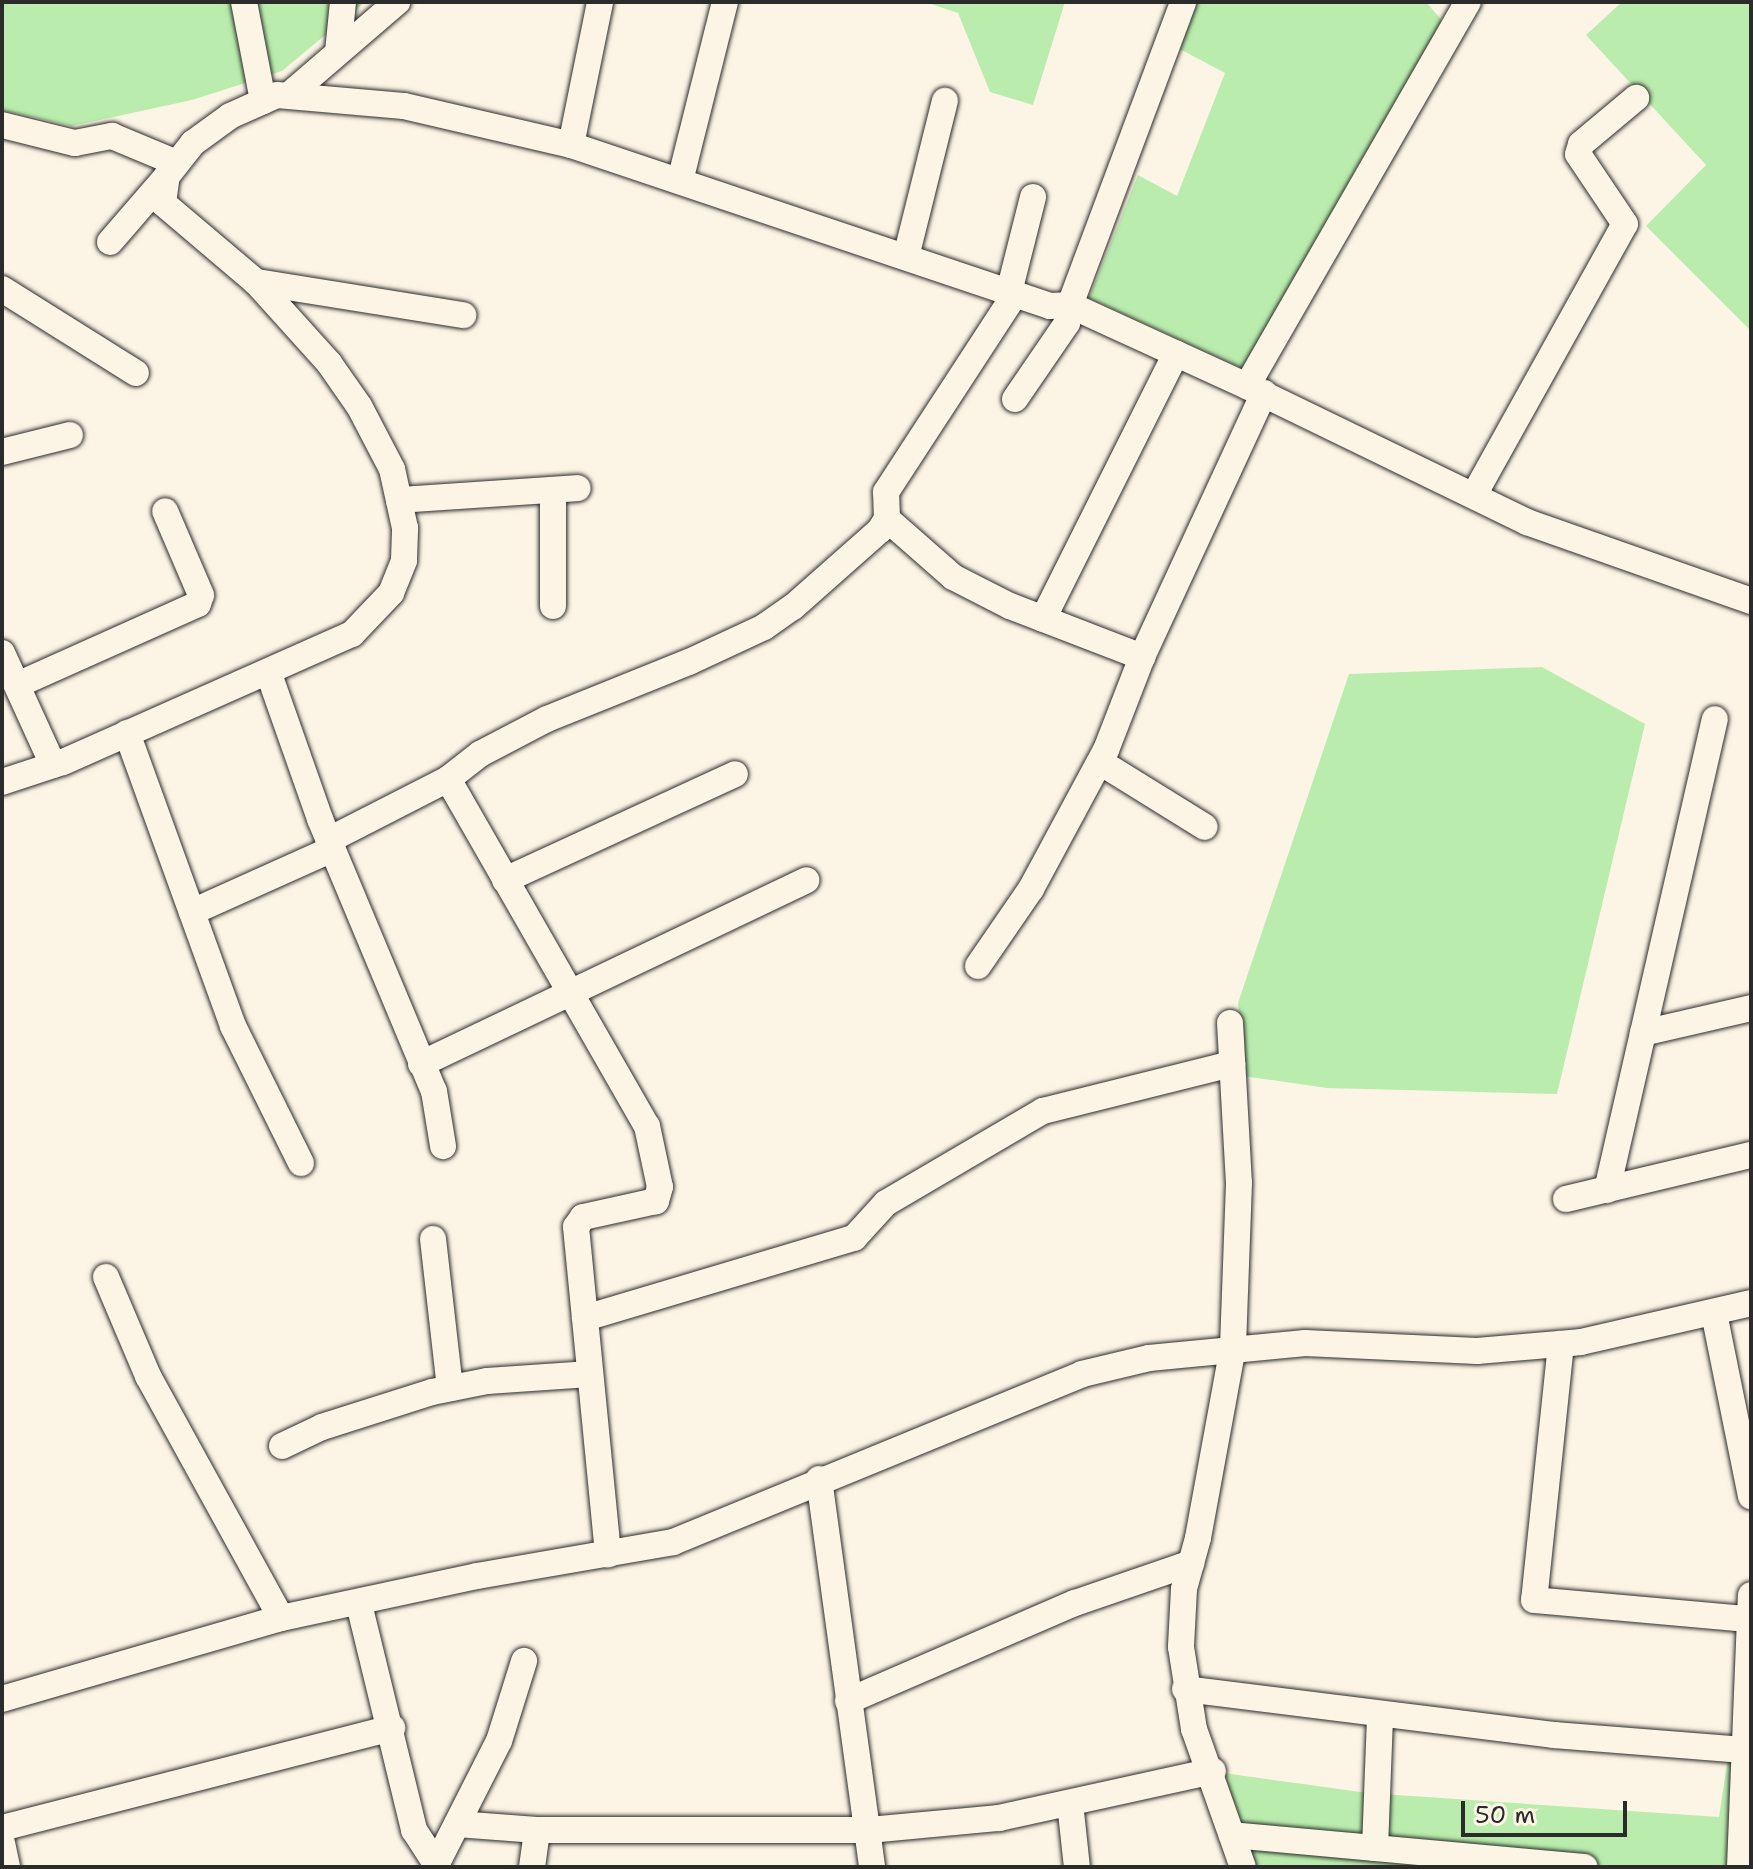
<!DOCTYPE html>
<style>
body{margin:0}
#map{position:relative;width:1753px;height:1869px;overflow:hidden;background:#fcf5e5;font-family:"Shantell Sans",sans-serif}
div>[style]{position:absolute}
.green>*{inset:0;background:#baedad}
.roads{filter:drop-shadow(0 0 2px #2b2b2b) drop-shadow(0 0 2px #2b2b2b)}
.minor>*{height:26px;margin:-13px;padding:0 13px;transform-origin:13px;border-radius:13px;background:#fcf5e5}
span{translate:-50% -50%;white-space:nowrap;text-align:center;line-height:1.15;-webkit-text-stroke:6px #fcf5e5;paint-order:stroke}
.frame{position:absolute;inset:0;border:4px solid #2b2b2b;pointer-events:none}
.scale{position:absolute;left:1461px;top:1801px;width:166px;height:36px;box-sizing:border-box;border:4px solid #2b2b2b;border-top:0;padding-left:10px;font-size:24px;line-height:28px;white-space:nowrap;color:#2b2b2b;-webkit-text-stroke:6px #fcf5e5;paint-order:stroke}
</style>
<div id="map">
<div class="green">
<div style="clip-path:polygon(2px 2px,365px 2px,282px 71px,192px 100px,72px 126px,2px 110px)"></div>
<div style="clip-path:polygon(925px 2px,1065px 2px,1033px 105px,990px 92px,958px 13px)"></div>
<div style="clip-path:polygon(1194px 2px,1426px 2px,1445px 24px,1244px 369px,1089px 298px,1138px 175px,1177px 196px,1225px 73px,1176px 47px)"></div>
<div style="clip-path:polygon(1622px 2px,1751px 2px,1751px 331px,1646px 226px,1706px 165px,1586px 35px)"></div>
<div style="clip-path:polygon(1542px 667px,1645px 724px,1557px 1094px,1327px 1088px,1243px 1076px,1238px 1003px,1349px 674px)"></div>
<div style="clip-path:polygon(1739px 1685px,1751px 1867px,1249px 1867px,1216px 1772px,1368px 1793px,1719px 1817px)"></div>
</div>
<div class="roads">
<div class="minor">
<div style="left:244px;top:2px;width:101px;rotate:79.1deg"></div>
<div style="left:338px;top:52px;width:50px;rotate:-84.3deg"></div>
<div style="left:289px;top:95px;width:143px;rotate:-40.7deg"></div>
<div style="left:2px;top:125px;width:75px;rotate:13.9deg"></div>
<div style="left:75px;top:143px;width:38px;rotate:-11deg"></div>
<div style="left:112px;top:136px;width:70px;rotate:22.6deg"></div>
<div style="left:571px;top:145px;width:146px;rotate:-78.5deg"></div>
<div style="left:680px;top:181px;width:185px;rotate:-75.9deg"></div>
<div style="left:110px;top:242px;width:87px;rotate:-49.2deg"></div>
<div style="left:906px;top:257px;width:161px;rotate:-76deg"></div>
<div style="left:256px;top:282px;width:210px;rotate:9.1deg"></div>
<div style="left:2px;top:289px;width:158px;rotate:32.1deg"></div>
<div style="left:1009px;top:292px;width:98px;rotate:-75.8deg"></div>
<div style="left:1251px;top:388px;width:307px;rotate:25.9deg"></div>
<div style="left:1527px;top:522px;width:238px;rotate:19.4deg"></div>
<div style="left:1015px;top:399px;width:92px;rotate:-55.6deg"></div>
<div style="left:1067px;top:323px;width:18px;rotate:-81deg"></div>
<div style="left:1070px;top:305px;width:195px;rotate:24.6deg"></div>
<div style="left:1247px;top:386px;width:443px;rotate:-60.1deg"></div>
<div style="left:2px;top:452px;width:70px;rotate:-14deg"></div>
<div style="left:553px;top:490px;width:116px;rotate:90deg"></div>
<div style="left:1474px;top:495px;width:310px;rotate:-60.9deg"></div>
<div style="left:1625px;top:224px;width:84px;rotate:-123.9deg"></div>
<div style="left:1578px;top:154px;width:10px;rotate:-73deg"></div>
<div style="left:1581px;top:144px;width:72px;rotate:-39.9deg"></div>
<div style="left:399px;top:500px;width:179px;rotate:-3.8deg"></div>
<div style="left:887px;top:519px;width:88px;rotate:41.3deg"></div>
<div style="left:953px;top:577px;width:64px;rotate:27deg"></div>
<div style="left:1010px;top:606px;width:142px;rotate:21.1deg"></div>
<div style="left:1043px;top:619px;width:297px;rotate:-63.4deg"></div>
<div style="left:2px;top:653px;width:123px;rotate:65.5deg"></div>
<div style="left:269px;top:674px;width:154px;rotate:70.6deg"></div>
<div style="left:320px;top:819px;width:295px;rotate:67.3deg"></div>
<div style="left:434px;top:1091px;width:56px;rotate:80.7deg"></div>
<div style="left:17px;top:685px;width:198px;rotate:-24.1deg"></div>
<div style="left:198px;top:604px;width:9px;rotate:-72deg"></div>
<div style="left:201px;top:595px;width:91px;rotate:-113.2deg"></div>
<div style="left:127px;top:733px;width:312px;rotate:70.1deg"></div>
<div style="left:233px;top:1026px;width:153px;rotate:63.6deg"></div>
<div style="left:1100px;top:762px;width:123px;rotate:31.8deg"></div>
<div style="left:448px;top:779px;width:41px;rotate:-38deg"></div>
<div style="left:480px;top:754px;width:76px;rotate:-27.6deg"></div>
<div style="left:547px;top:719px;width:153px;rotate:-21.9deg"></div>
<div style="left:689px;top:662px;width:83px;rotate:-25deg"></div>
<div style="left:764px;top:627px;width:35px;rotate:-35deg"></div>
<div style="left:793px;top:607px;width:116px;rotate:-41.5deg"></div>
<div style="left:880px;top:530px;width:13px;rotate:-58deg"></div>
<div style="left:887px;top:519px;width:27px;rotate:-92deg"></div>
<div style="left:886px;top:492px;width:236px;rotate:-56.9deg"></div>
<div style="left:2px;top:782px;width:64px;rotate:-18.2deg"></div>
<div style="left:63px;top:762px;width:316px;rotate:-23.9deg"></div>
<div style="left:352px;top:634px;width:57px;rotate:-46.4deg"></div>
<div style="left:391px;top:593px;width:35px;rotate:-68deg"></div>
<div style="left:404px;top:560px;width:32px;rotate:-88deg"></div>
<div style="left:405px;top:528px;width:60px;rotate:-102.4deg"></div>
<div style="left:392px;top:469px;width:71px;rotate:-117.6deg"></div>
<div style="left:359px;top:406px;width:52px;rotate:-124.9deg"></div>
<div style="left:329px;top:363px;width:109px;rotate:-132deg"></div>
<div style="left:256px;top:282px;width:122px;rotate:-139.7deg"></div>
<div style="left:163px;top:203px;width:27px;rotate:-82deg"></div>
<div style="left:167px;top:176px;width:42px;rotate:-51.8deg"></div>
<div style="left:193px;top:143px;width:46px;rotate:-36.1deg"></div>
<div style="left:230px;top:116px;width:51px;rotate:-24.1deg"></div>
<div style="left:277px;top:95px;width:127px;rotate:5deg"></div>
<div style="left:404px;top:106px;width:171px;rotate:13.1deg"></div>
<div style="left:571px;top:145px;width:505px;rotate:18.58deg"></div>
<div style="left:1050px;top:306px;width:20px;rotate:-3deg"></div>
<div style="left:1070px;top:305px;width:323px;rotate:-69.5deg"></div>
<div style="left:329px;top:840px;width:134px;rotate:-27.1deg"></div>
<div style="left:448px;top:779px;width:400px;rotate:60.2deg"></div>
<div style="left:647px;top:1126px;width:62px;rotate:78deg"></div>
<div style="left:660px;top:1187px;width:15px;rotate:106deg"></div>
<div style="left:656px;top:1201px;width:75px;rotate:167.6deg"></div>
<div style="left:583px;top:1217px;width:12px;rotate:125deg"></div>
<div style="left:576px;top:1227px;width:329px;rotate:84.4deg"></div>
<div style="left:505px;top:880px;width:253px;rotate:-24.7deg"></div>
<div style="left:192px;top:912px;width:154px;rotate:-24.2deg"></div>
<div style="left:978px;top:966px;width:93px;rotate:-55.5deg"></div>
<div style="left:1031px;top:889px;width:158px;rotate:-61.7deg"></div>
<div style="left:1106px;top:750px;width:100px;rotate:-68.8deg"></div>
<div style="left:1142px;top:657px;width:291px;rotate:-65.2deg"></div>
<div style="left:1230px;top:1023px;width:160px;rotate:86.8deg"></div>
<div style="left:1239px;top:1183px;width:164px;rotate:92.1deg"></div>
<div style="left:1233px;top:1347px;width:194px;rotate:100.4deg"></div>
<div style="left:1198px;top:1538px;width:53px;rotate:105.4deg"></div>
<div style="left:1184px;top:1589px;width:58px;rotate:93deg"></div>
<div style="left:1181px;top:1647px;width:83px;rotate:81deg"></div>
<div style="left:1194px;top:1729px;width:146px;rotate:70.5deg"></div>
<div style="left:1643px;top:1033px;width:111px;rotate:-13deg"></div>
<div style="left:421px;top:1064px;width:427px;rotate:-25.5deg"></div>
<div style="left:1607px;top:1190px;width:483px;rotate:-77.1deg"></div>
<div style="left:1566px;top:1199px;width:190px;rotate:-13.4deg"></div>
<div style="left:433px;top:1239px;width:150px;rotate:83.5deg"></div>
<div style="left:106px;top:1277px;width:108px;rotate:67deg"></div>
<div style="left:148px;top:1376px;width:276px;rotate:61.2deg"></div>
<div style="left:1714px;top:1313px;width:187px;rotate:78.6deg"></div>
<div style="left:585px;top:1318px;width:281px;rotate:-16.6deg"></div>
<div style="left:854px;top:1238px;width:47px;rotate:-47.6deg"></div>
<div style="left:886px;top:1203px;width:182px;rotate:-30.4deg"></div>
<div style="left:1043px;top:1111px;width:195px;rotate:-14deg"></div>
<div style="left:1561px;top:1344px;width:257px;rotate:96deg"></div>
<div style="left:1534px;top:1600px;width:216px;rotate:5.1deg"></div>
<div style="left:282px;top:1446px;width:44px;rotate:-25.4deg"></div>
<div style="left:322px;top:1427px;width:115px;rotate:-17.7deg"></div>
<div style="left:432px;top:1392px;width:56px;rotate:-11.3deg"></div>
<div style="left:487px;top:1381px;width:103px;rotate:-3.9deg"></div>
<div style="left:819px;top:1479px;width:392px;rotate:82.2deg"></div>
<div style="left:359px;top:1604px;width:233px;rotate:76.3deg"></div>
<div style="left:414px;top:1830px;width:44px;rotate:57deg"></div>
<div style="left:1185px;top:1689px;width:372px;rotate:7.1deg"></div>
<div style="left:1554px;top:1735px;width:190px;rotate:4.5deg"></div>
<div style="left:2px;top:1699px;width:291px;rotate:-16.2deg"></div>
<div style="left:281px;top:1618px;width:200px;rotate:-12.1deg"></div>
<div style="left:477px;top:1576px;width:199px;rotate:-9.8deg"></div>
<div style="left:673px;top:1542px;width:442px;rotate:-22.3deg"></div>
<div style="left:1082px;top:1374px;width:69px;rotate:-13.4deg"></div>
<div style="left:1149px;top:1358px;width:157px;rotate:-5.5deg"></div>
<div style="left:1305px;top:1343px;width:172px;rotate:2.7deg"></div>
<div style="left:1477px;top:1351px;width:104px;rotate:-4.9deg"></div>
<div style="left:1581px;top:1342px;width:174px;rotate:-12.9deg"></div>
<div style="left:848px;top:1701px;width:247px;rotate:-23.4deg"></div>
<div style="left:1075px;top:1603px;width:123px;rotate:-19deg"></div>
<div style="left:1070px;top:1803px;width:64px;rotate:83.8deg"></div>
<div style="left:457px;top:1824px;width:80px;rotate:4.3deg"></div>
<div style="left:537px;top:1830px;width:332px"></div>
<div style="left:869px;top:1830px;width:131px;rotate:-5.3deg"></div>
<div style="left:999px;top:1818px;width:219px;rotate:-12.4deg"></div>
<div style="left:2px;top:1828px;width:403px;rotate:-14.4deg"></div>
<div style="left:1232px;top:1835px;width:354px;rotate:5.2deg"></div>
<div style="left:2px;top:1843px;width:25px;rotate:78deg"></div>
<div style="left:1375px;top:1848px;width:133px;rotate:-87.8deg"></div>
<div style="left:435px;top:1867px;width:141px;rotate:-63.1deg"></div>
<div style="left:499px;top:1741px;width:84px;rotate:-72.6deg"></div>
<div style="left:532px;top:1867px;width:37px;rotate:-82deg"></div>
<div style="left:1740px;top:1867px;width:272px;rotate:-87.7deg"></div>
</div>
</div>
<div class="frame"></div>
<div class="scale">50 m</div>
</div>
